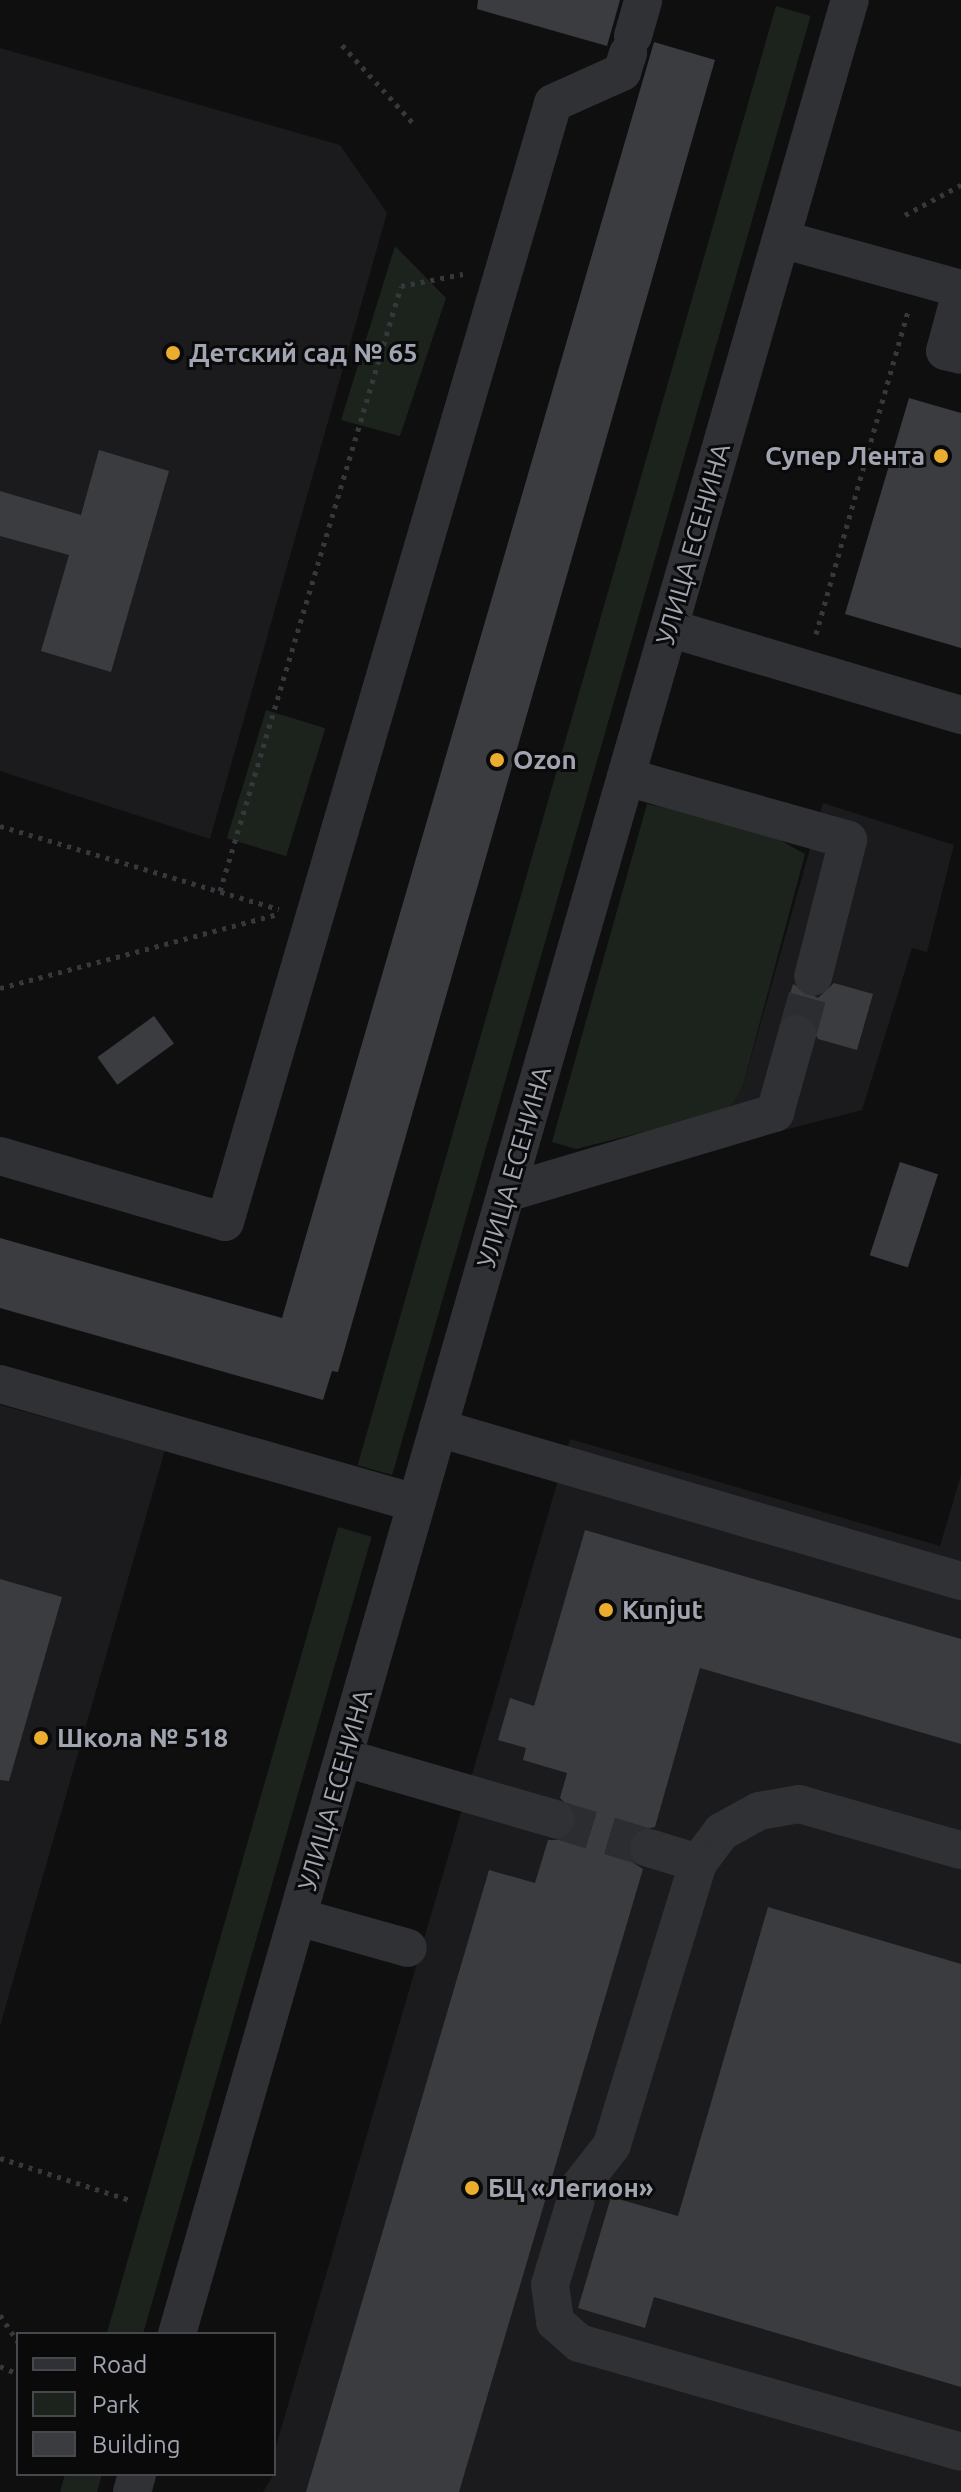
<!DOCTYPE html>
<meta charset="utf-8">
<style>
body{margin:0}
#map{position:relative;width:961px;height:2492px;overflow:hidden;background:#0f0f10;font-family:Ubuntu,sans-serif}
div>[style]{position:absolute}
.built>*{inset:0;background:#1b1b1d}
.green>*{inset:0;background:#1c231c;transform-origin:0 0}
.building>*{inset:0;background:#3b3c40;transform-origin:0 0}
.minor-tunnel>*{height:38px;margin-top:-19px;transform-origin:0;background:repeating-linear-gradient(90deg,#2c2d30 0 38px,transparent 0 57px)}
.path>*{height:5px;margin-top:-2.5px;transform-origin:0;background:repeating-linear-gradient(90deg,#36383c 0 4px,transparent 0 10px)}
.minor>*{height:38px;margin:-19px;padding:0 19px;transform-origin:19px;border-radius:19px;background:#303135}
.dots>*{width:22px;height:22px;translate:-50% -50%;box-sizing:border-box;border:4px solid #0a0a0b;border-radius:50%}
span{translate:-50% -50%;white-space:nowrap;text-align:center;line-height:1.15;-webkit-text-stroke:6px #0a0a0b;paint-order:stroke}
.poi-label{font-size:26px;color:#a1a5b1;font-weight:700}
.left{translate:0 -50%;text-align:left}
.right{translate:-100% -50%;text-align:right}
.street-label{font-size:26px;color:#a1a5b1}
.legend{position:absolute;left:16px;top:2332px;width:260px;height:144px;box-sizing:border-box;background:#0a0a0b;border:2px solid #46484d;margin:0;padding:10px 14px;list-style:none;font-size:24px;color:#a1a5b1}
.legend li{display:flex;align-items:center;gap:16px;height:40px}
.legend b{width:40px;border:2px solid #46484d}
</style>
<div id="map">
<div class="built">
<div style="clip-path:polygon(0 48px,340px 145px,387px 213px,210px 839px,0 771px)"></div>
<div style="clip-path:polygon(823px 803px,954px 845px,927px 952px,912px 948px,862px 1110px,757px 1137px,727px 1111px,742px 1089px)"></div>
<div style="clip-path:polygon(0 1405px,165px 1450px,0 2026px)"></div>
<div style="clip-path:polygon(570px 1439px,940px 1546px,961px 1475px,961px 2492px,263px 2492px,274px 2474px,274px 2453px)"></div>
</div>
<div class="green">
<div style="left:776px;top:6px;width:36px;height:1518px;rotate:16deg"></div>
<div style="clip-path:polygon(395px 246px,446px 298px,400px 436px,341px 420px)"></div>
<div style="left:266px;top:710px;width:62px;height:134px;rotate:17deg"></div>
<div style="clip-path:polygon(647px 804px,755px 826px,805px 854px,742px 1089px,727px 1111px,576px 1149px,552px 1142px)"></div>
<div style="left:338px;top:1527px;width:35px;height:840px;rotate:16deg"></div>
<div style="clip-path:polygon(65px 2474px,102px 2474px,97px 2492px,60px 2492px)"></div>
</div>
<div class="building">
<div style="clip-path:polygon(478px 0,620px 0,607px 46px,477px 9px)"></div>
<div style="clip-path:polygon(654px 42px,715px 60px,338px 1372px,332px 1371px,323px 1400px,0 1308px,0 1238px,282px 1318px)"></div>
<div style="clip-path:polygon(909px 398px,961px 413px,961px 648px,845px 614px)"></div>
<div style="clip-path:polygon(99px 450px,169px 471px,111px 672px,41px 651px,69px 555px,0 536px,0 491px,81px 515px)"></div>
<div style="clip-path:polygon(834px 983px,873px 994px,857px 1050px,818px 1039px,804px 1013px,783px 1017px,793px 984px,818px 998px)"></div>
<div style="left:154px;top:1016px;width:34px;height:70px;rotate:54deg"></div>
<div style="left:900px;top:1162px;width:40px;height:98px;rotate:18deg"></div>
<div style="clip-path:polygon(585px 1530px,961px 1639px,961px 1744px,700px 1668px,655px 1827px,635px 1831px,628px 1842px,632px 1862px,643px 1869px,459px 2492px,306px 2492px,489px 1870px,535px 1883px,548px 1840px,561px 1840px,576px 1826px,576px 1813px,560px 1798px,567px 1773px,523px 1760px,526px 1748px,498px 1740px,510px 1698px,534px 1706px)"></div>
<div style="clip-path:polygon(0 1579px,62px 1597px,9px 1781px,0 1780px)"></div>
<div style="clip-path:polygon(768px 1907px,961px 1964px,961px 2387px,654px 2297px,645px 2328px,578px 2308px,611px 2197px,678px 2216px)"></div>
</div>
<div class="minor-tunnel">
<div style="left:797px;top:1034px;width:59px;rotate:-74.3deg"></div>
<div style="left:555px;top:1819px;width:98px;rotate:17.1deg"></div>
</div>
<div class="path">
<div style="left:342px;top:45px;width:105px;rotate:47.7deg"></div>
<div style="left:905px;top:215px;width:64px;rotate:-28.2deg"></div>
<div style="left:816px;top:634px;width:335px;rotate:-74.1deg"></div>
<div style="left:0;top:826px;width:291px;rotate:16.6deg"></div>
<div style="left:220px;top:891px;width:631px;rotate:-73.34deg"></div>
<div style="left:401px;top:286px;width:63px;rotate:-11deg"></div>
<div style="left:0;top:988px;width:285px;rotate:-14.9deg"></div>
<div style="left:0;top:2158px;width:140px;rotate:17.9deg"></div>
<div style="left:0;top:2315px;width:32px;rotate:56deg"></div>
<div style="left:0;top:2366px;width:20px;rotate:24deg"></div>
</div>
<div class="minor">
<div style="left:633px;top:36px;width:37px;rotate:-74deg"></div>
<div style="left:781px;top:239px;width:187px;rotate:15.5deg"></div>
<div style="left:961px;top:292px;width:61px;rotate:105.2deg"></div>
<div style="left:945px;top:351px;width:16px;rotate:14deg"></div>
<div style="left:669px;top:628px;width:305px;rotate:16.6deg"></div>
<div style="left:626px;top:777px;width:231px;rotate:15.8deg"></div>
<div style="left:848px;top:840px;width:141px;rotate:104.3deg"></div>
<div style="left:0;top:1156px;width:234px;rotate:16.3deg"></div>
<div style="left:225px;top:1222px;width:1166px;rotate:-73.66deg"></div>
<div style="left:553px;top:103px;width:76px;rotate:-24.2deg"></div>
<div style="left:622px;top:72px;width:20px;rotate:-72deg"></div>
<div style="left:506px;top:1193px;width:281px;rotate:-16.6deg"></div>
<div style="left:775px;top:1113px;width:82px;rotate:-74.4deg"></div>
<div style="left:0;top:1384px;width:433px;rotate:16deg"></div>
<div style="left:438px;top:1428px;width:545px;rotate:16.31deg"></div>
<div style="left:345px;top:1758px;width:219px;rotate:16.2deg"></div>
<div style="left:649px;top:1848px;width:51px;rotate:17deg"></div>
<div style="left:698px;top:1863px;width:295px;rotate:107deg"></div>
<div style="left:612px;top:2145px;width:52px;rotate:128deg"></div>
<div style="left:580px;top:2186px;width:103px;rotate:106.9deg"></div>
<div style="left:550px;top:2285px;width:37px;rotate:82deg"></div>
<div style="left:555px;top:2322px;width:32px;rotate:41deg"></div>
<div style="left:579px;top:2343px;width:397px;rotate:15.9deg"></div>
<div style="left:698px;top:1863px;width:39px;rotate:-53deg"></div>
<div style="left:721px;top:1832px;width:43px;rotate:-28.9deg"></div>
<div style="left:759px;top:1811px;width:41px;rotate:-9.9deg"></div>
<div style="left:799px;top:1804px;width:168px;rotate:15.9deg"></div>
<div style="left:298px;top:1917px;width:114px;rotate:15.7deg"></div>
<div style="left:177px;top:2334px;width:2429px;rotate:-73.92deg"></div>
<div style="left:132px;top:2492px;width:19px;rotate:-74deg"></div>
</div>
<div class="dots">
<div style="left:173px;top:353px;background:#eaad2d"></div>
<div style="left:941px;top:456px;background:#eaad2d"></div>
<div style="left:497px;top:760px;background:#eaad2d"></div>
<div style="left:606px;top:1610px;background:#eaad2d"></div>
<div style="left:41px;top:1738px;background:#eaad2d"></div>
<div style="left:472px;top:2188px;background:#eaad2d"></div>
</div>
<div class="poi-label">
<span class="left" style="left:189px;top:353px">Детский сад № 65</span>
<span class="right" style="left:925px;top:456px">Супер Лента</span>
<span class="left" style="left:513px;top:760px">Ozon</span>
<span class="left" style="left:622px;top:1610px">Kunjut</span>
<span class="left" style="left:57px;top:1738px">Школа № 518</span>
<span class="left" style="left:488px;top:2188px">БЦ «Легион»</span>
</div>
<div class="street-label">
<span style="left:693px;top:544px;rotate:-74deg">УЛИЦА ЕСЕНИНА</span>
<span style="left:514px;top:1167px;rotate:-74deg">УЛИЦА ЕСЕНИНА</span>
<span style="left:335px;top:1790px;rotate:-74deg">УЛИЦА ЕСЕНИНА</span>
</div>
<ul class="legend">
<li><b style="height:10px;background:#303135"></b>Road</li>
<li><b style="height:22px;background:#1c231c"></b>Park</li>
<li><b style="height:22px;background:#3b3c40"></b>Building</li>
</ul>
</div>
